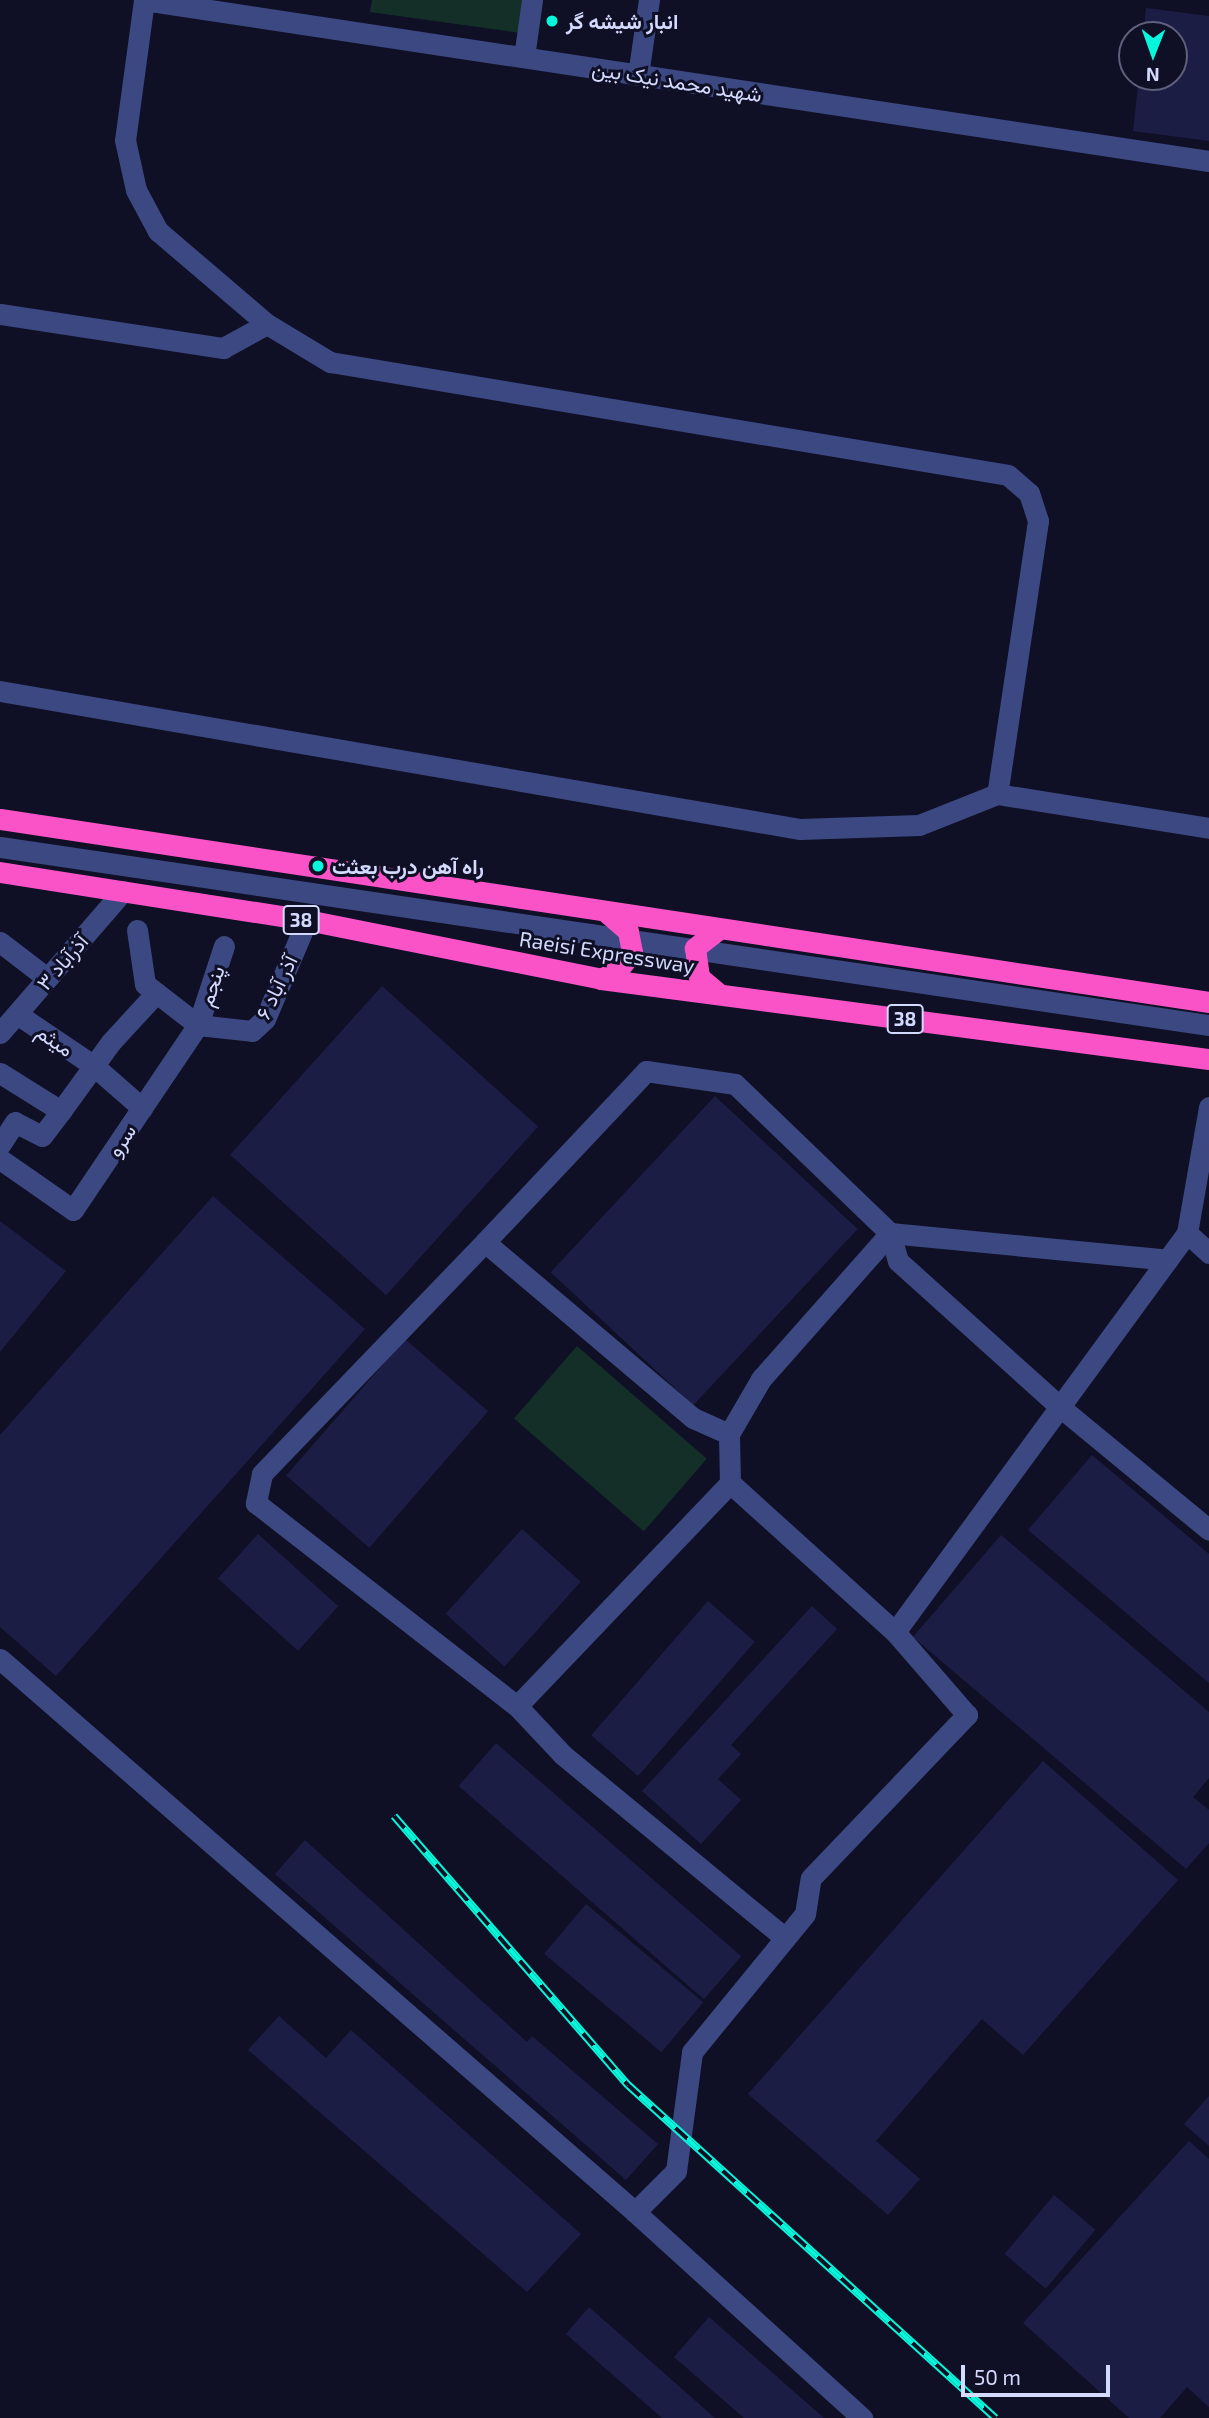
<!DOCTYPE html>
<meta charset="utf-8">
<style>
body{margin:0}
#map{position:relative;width:1209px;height:2418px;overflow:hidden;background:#0f1025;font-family:"Exo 2",Vazirmatn,sans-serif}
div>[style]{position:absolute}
.green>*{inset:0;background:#132f28;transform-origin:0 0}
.building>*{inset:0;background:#1c1d45;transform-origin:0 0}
.minor>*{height:21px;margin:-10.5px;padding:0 10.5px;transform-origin:10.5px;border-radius:10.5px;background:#3c4882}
.highway>*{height:21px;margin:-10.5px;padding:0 10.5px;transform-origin:10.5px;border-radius:10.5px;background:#fa53c7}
.rail>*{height:8px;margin-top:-4px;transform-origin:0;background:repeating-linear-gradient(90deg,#0f1025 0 16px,#07f7dc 0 32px);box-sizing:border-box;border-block:2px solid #07f7dc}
.dots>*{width:19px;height:19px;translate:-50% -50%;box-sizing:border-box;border:4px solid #0f1025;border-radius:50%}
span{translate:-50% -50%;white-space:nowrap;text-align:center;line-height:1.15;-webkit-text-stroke:6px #0f1025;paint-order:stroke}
.shield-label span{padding:2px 5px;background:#0f1025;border:2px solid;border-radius:5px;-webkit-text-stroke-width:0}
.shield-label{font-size:19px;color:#d4d9fe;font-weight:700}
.poi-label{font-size:21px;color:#d4d9fe;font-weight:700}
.left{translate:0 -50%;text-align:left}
.street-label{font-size:21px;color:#d4d9fe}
.north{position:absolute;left:1118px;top:21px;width:70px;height:70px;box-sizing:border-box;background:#0f1025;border:2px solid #5e607c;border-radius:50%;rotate:181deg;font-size:19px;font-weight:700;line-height:28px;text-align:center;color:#d4d9fe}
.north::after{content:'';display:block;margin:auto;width:24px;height:32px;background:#07f7dc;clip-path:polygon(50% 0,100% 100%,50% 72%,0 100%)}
.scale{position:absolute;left:961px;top:2365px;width:149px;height:32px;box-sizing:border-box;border:4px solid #d4d9fe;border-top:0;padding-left:9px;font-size:21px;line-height:24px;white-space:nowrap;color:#d4d9fe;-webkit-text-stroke:5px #0f1025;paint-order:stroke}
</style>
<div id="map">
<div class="green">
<div style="clip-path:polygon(372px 0,526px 0,521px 33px,370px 12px)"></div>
<div style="left:577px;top:1346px;width:172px;height:96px;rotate:41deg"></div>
</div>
<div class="building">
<div style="clip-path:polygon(1146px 8px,1209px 16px,1209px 141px,1133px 131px,1139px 77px,1174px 77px,1174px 35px,1143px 35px)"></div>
<div style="left:382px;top:986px;width:210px;height:227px;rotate:42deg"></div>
<div style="left:715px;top:1096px;width:195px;height:241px;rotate:43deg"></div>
<div style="clip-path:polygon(213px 1196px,365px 1329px,56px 1676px,0 1627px,0 1435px)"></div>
<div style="clip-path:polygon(0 1221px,66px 1271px,0 1352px)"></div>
<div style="left:405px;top:1339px;width:110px;height:181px;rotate:41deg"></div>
<div style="clip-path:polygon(1092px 1455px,1209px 1554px,1209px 1683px,1028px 1530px)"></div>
<div style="left:522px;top:1529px;width:79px;height:114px;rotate:42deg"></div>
<div style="left:258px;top:1534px;width:108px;height:60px;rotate:42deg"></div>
<div style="clip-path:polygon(1001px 1535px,1209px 1712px,1209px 1778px,1193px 1797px,1209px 1810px,1209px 1843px,1186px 1869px,913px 1637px)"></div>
<div style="left:708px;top:1601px;width:62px;height:178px;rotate:41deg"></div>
<div style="clip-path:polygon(812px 1606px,837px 1629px,731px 1745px,741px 1754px,718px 1779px,741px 1800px,701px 1844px,642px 1791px)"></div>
<div style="left:496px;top:1743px;width:325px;height:57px;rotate:41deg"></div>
<div style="clip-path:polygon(1043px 1761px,1178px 1880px,1023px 2055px,982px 2019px,876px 2141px,920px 2179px,888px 2215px,748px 2094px)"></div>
<div style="clip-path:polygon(305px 1840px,527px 2042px,532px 2036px,658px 2144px,626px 2180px,275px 1874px)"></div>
<div style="left:586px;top:1904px;width:153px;height:65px;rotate:40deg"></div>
<div style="clip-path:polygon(279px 2016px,326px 2058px,351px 2030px,581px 2234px,527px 2292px,248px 2050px)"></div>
<div style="clip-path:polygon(1209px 2096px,1209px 2146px,1184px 2124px)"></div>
<div style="clip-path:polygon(1189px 2141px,1209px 2159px,1209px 2407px,1187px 2387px,1160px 2418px,1129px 2418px,1023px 2323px)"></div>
<div style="left:1054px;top:2195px;width:54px;height:77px;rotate:40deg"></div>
<div style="clip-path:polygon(589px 2307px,715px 2418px,662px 2418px,566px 2334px)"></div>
<div style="clip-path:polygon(709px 2317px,824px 2418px,744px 2418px,674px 2357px)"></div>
</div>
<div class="minor">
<div style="left:144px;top:0;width:141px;rotate:97.7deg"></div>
<div style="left:125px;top:140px;width:51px;rotate:77.6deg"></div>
<div style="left:136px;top:190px;width:47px;rotate:61.8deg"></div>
<div style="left:158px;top:231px;width:143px;rotate:40.5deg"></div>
<div style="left:267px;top:324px;width:74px;rotate:31.1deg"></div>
<div style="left:330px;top:362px;width:687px;rotate:9.46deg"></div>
<div style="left:1008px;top:475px;width:28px;rotate:41deg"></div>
<div style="left:1029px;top:493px;width:29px;rotate:72deg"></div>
<div style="left:1038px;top:521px;width:276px;rotate:98.5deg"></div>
<div style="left:144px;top:0;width:1077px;rotate:8.6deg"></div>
<div style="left:524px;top:57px;width:58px;rotate:-82deg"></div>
<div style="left:638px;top:75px;width:76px;rotate:-81.7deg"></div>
<div style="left:0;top:314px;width:226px;rotate:8.7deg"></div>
<div style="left:223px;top:348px;width:50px;rotate:-28.6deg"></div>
<div style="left:0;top:691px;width:812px;rotate:9.79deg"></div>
<div style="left:800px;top:829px;width:119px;rotate:-1.9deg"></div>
<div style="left:919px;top:825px;width:84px;rotate:-21.7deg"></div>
<div style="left:997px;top:794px;width:215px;rotate:9.1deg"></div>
<div style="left:0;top:847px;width:1222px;rotate:8.38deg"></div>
<div style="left:137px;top:930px;width:55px;rotate:81.6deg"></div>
<div style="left:145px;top:984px;width:67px;rotate:37.7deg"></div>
<div style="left:198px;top:1025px;width:83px;rotate:-71.8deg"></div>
<div style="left:0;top:942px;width:59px;rotate:37.5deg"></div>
<div style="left:17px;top:1014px;width:93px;rotate:34deg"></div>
<div style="left:94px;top:1066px;width:64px;rotate:41.2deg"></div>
<div style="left:0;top:1033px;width:188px;rotate:-49.1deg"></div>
<div style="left:0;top:1073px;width:72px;rotate:31.9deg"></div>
<div style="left:61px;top:1111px;width:31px;rotate:127deg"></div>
<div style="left:42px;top:1136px;width:30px;rotate:-153deg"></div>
<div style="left:15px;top:1122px;width:27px;rotate:123deg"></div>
<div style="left:1209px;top:1107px;width:128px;rotate:99.9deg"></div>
<div style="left:1187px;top:1233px;width:30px;rotate:42deg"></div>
<div style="left:61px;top:1111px;width:85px;rotate:-54.1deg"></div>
<div style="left:111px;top:1042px;width:67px;rotate:-47.4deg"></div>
<div style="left:0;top:1159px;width:89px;rotate:34.9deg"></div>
<div style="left:73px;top:1210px;width:223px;rotate:-56deg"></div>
<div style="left:198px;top:1025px;width:54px;rotate:6.3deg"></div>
<div style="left:252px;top:1031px;width:18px;rotate:-43deg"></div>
<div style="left:265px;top:1019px;width:108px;rotate:-67deg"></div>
<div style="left:890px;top:1233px;width:29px;rotate:74deg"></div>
<div style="left:898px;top:1261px;width:218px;rotate:42deg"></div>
<div style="left:1060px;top:1407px;width:193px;rotate:39.5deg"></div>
<div style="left:485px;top:1242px;width:322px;rotate:133.9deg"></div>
<div style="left:262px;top:1474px;width:30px;rotate:102deg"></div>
<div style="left:256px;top:1503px;width:331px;rotate:37.9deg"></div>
<div style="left:517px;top:1706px;width:308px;rotate:-46.3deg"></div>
<div style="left:729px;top:1434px;width:39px;rotate:-156deg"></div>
<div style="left:693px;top:1418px;width:272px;rotate:-139.8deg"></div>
<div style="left:485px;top:1242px;width:235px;rotate:-46.7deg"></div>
<div style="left:646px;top:1071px;width:90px;rotate:8.3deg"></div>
<div style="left:735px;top:1084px;width:215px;rotate:43.9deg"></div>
<div style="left:890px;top:1233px;width:279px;rotate:5.5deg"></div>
<div style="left:895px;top:1632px;width:494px;rotate:-53.8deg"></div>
<div style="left:0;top:1659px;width:842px;rotate:41.05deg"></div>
<div style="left:635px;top:2212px;width:307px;rotate:42.2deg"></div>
<div style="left:517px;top:1706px;width:67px;rotate:46.8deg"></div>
<div style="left:563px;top:1755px;width:288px;rotate:39.5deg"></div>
<div style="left:635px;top:2212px;width:58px;rotate:-45deg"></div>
<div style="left:676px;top:2171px;width:120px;rotate:-82.3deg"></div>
<div style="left:692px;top:2052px;width:178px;rotate:-50.7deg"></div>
<div style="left:805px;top:1914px;width:36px;rotate:-81deg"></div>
<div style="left:811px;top:1878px;width:226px;rotate:-46.3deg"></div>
<div style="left:967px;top:1715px;width:110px;rotate:-130.9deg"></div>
<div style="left:895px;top:1632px;width:222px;rotate:-137.9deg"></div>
<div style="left:730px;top:1483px;width:49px;rotate:-91.2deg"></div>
<div style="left:729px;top:1434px;width:64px;rotate:-59.8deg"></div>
<div style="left:761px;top:1379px;width:195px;rotate:-48.5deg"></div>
</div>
<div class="highway">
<div style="left:0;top:819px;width:1223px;rotate:8.61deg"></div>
<div style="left:0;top:872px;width:311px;rotate:8.9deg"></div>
<div style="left:307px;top:920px;width:300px;rotate:11.3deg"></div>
<div style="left:601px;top:979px;width:613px;rotate:7.5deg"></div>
<div style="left:719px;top:929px;width:31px;rotate:142deg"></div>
<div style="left:695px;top:948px;width:29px;rotate:82deg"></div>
<div style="left:699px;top:977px;width:26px;rotate:40deg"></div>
<div style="left:601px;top:979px;width:19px;rotate:-28deg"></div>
<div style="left:618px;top:970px;width:23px;rotate:-52deg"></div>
<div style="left:632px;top:952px;width:21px;rotate:-101deg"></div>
<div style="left:628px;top:931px;width:29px;rotate:-139deg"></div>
</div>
<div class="rail">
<div style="left:394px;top:1816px;width:357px;rotate:49deg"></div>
<div style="left:628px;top:2085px;width:496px;rotate:42.2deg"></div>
</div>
<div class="dots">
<div style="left:552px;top:21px;background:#07f7dc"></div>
<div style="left:318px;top:866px;background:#07f7dc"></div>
</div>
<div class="shield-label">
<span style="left:301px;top:920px">38</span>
<span style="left:905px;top:1019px">38</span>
</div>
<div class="poi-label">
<span class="left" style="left:566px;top:21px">انبار شیشه گر</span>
<span class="left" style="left:332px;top:866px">راه آهن درب بعثت</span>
</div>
<div class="street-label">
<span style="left:677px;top:81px;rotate:9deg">شهید محمد نیک بین</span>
<span style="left:607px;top:952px;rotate:9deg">Raeisi Expressway</span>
<span style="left:62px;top:962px;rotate:-49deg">۳ آذرآباد</span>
<span style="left:211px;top:986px;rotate:-72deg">پنجم</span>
<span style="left:276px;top:987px;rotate:-64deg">آذر آباد ۶</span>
<span style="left:55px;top:1040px;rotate:34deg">میثم</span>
<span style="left:121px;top:1140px;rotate:-56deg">سرو</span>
</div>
<div class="north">N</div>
<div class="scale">50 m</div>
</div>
